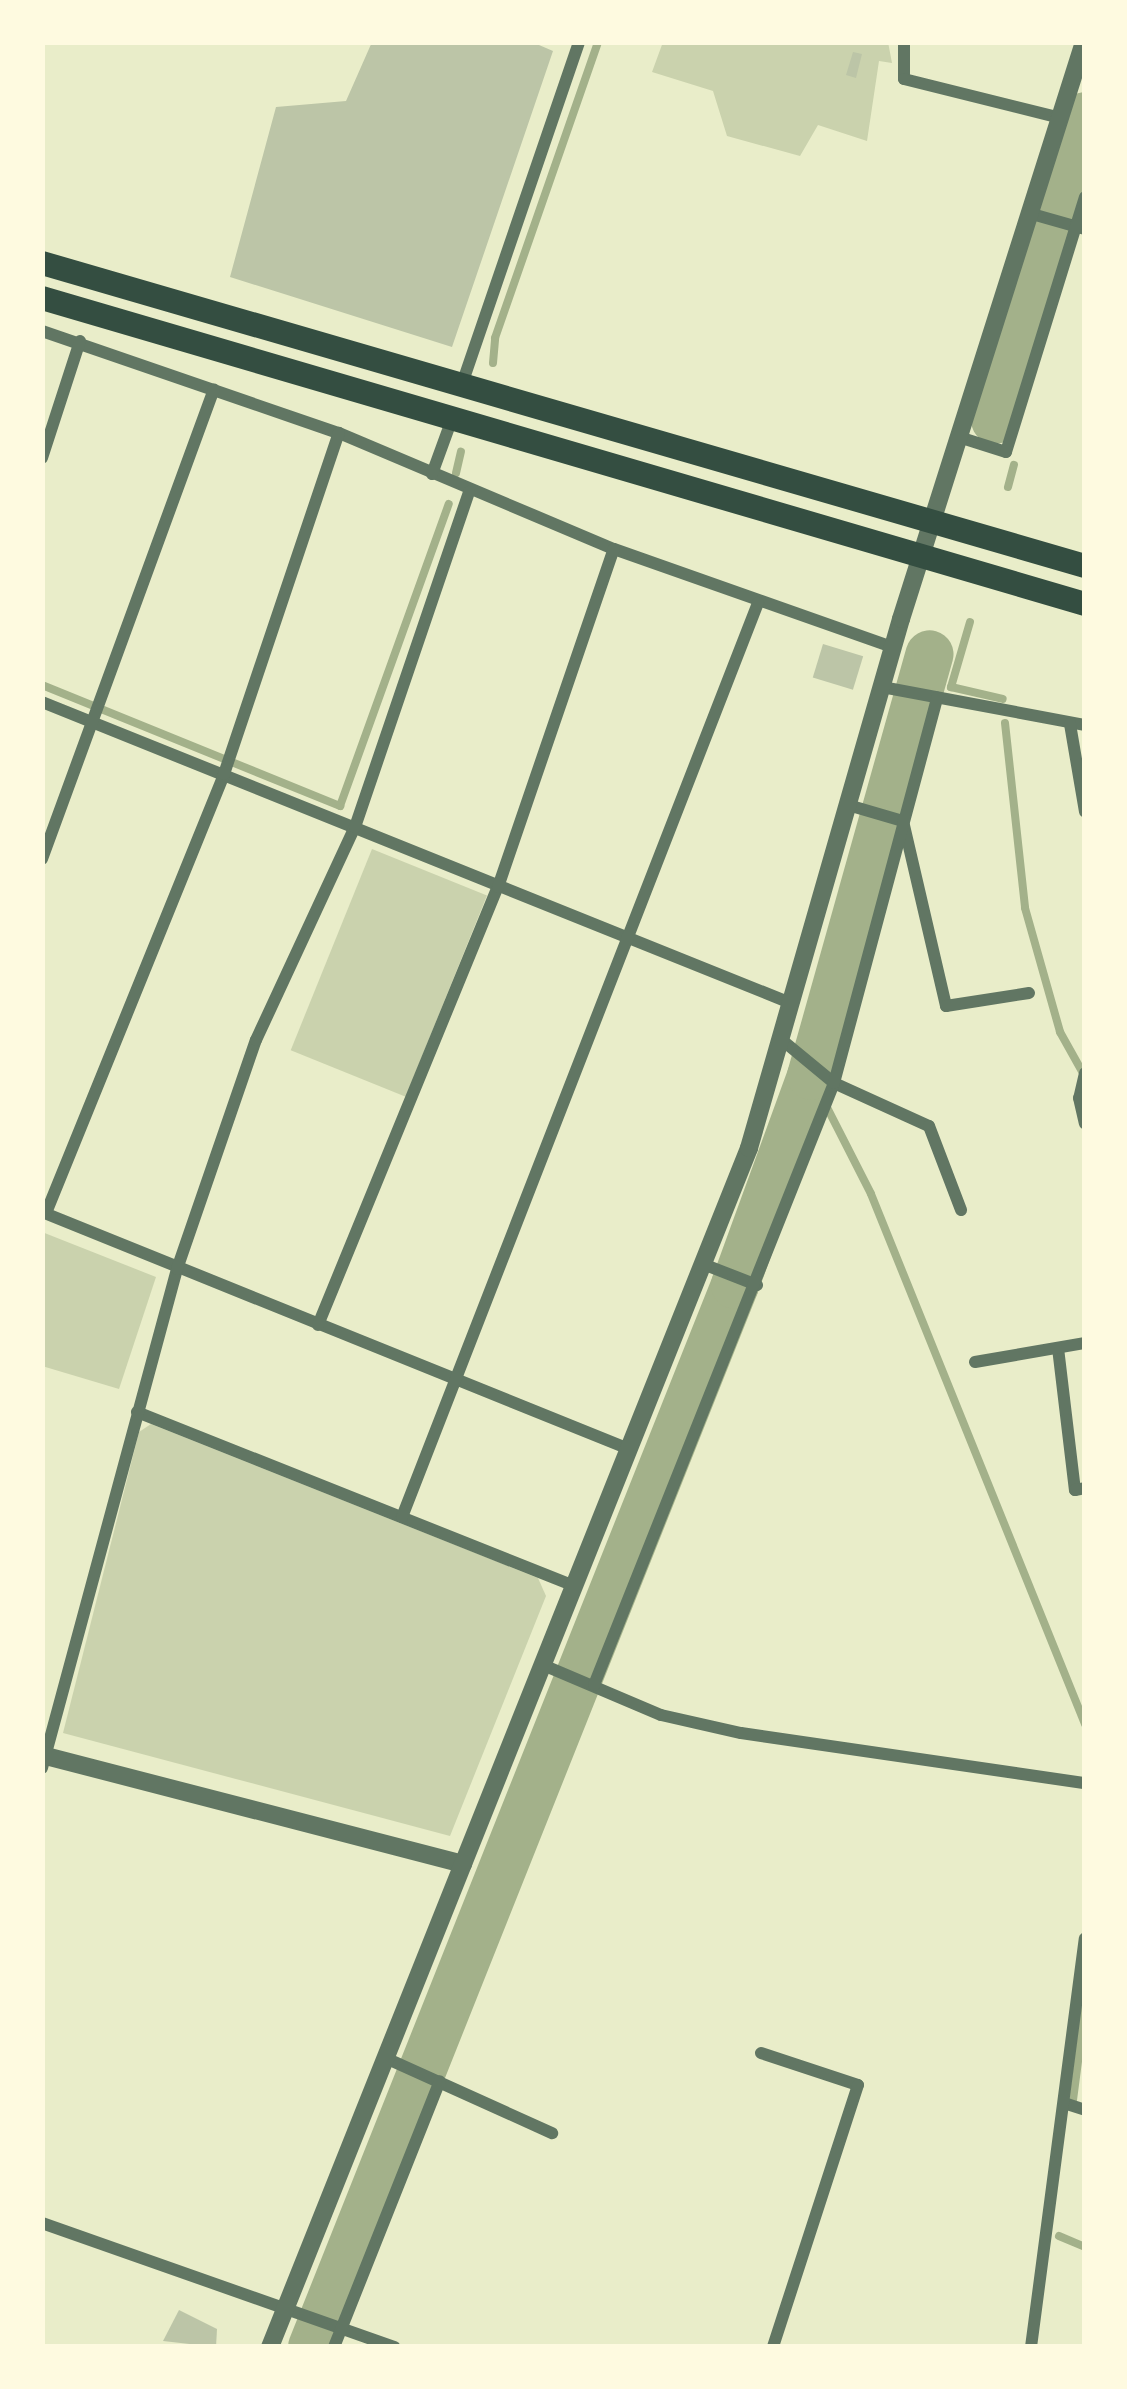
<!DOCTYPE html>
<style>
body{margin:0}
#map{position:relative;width:1127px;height:2389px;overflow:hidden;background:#e9edc9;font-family:"Nunito Sans",sans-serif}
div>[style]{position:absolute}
.green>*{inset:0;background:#cad2ad;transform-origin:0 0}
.stream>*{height:8px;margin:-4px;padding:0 4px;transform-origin:4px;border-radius:4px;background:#a3b18a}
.river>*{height:48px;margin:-24px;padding:0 24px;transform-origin:24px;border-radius:24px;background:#a3b18a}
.building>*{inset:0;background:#bcc5a7;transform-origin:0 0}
.minor>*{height:12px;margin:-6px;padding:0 6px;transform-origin:6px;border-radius:6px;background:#617663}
.tertiary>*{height:18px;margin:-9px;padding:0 9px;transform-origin:9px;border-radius:9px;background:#617663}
.primary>*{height:24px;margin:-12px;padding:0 12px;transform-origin:12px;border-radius:12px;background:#344e41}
span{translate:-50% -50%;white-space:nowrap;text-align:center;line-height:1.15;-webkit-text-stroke:10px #fefae0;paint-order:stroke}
.frame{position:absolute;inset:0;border:45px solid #fefae0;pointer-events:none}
</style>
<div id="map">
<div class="green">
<div style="clip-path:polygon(663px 42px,888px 42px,892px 63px,879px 61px,867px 141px,818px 125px,800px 156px,727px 136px,713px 91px,652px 72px)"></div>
<div style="left:372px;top:849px;width:124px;height:217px;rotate:22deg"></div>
<div style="clip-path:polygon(42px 1232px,156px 1277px,119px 1389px,42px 1366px)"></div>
<div style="clip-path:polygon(151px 1424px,538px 1578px,546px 1596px,450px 1836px,63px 1733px,139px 1432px)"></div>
</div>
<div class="stream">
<div style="left:493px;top:363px;width:25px;rotate:-85deg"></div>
<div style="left:495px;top:338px;width:313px;rotate:-70.8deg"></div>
<div style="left:456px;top:473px;width:22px;rotate:-77deg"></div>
<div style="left:1008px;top:487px;width:23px;rotate:-75deg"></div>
<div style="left:970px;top:622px;width:68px;rotate:106.3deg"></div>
<div style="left:951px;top:687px;width:53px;rotate:13deg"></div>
<div style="left:42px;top:685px;width:322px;rotate:22.1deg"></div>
<div style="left:340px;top:806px;width:321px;rotate:-70.2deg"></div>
<div style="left:1005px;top:723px;width:186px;rotate:83.8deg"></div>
<div style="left:1025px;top:908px;width:129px;rotate:74.2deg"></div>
<div style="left:1060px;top:1032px;width:49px;rotate:60.8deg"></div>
<div style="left:811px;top:1076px;width:132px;rotate:63deg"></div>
<div style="left:871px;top:1194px;width:572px;rotate:68.01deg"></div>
<div style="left:1073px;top:2100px;width:93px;rotate:-82.6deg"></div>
<div style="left:1059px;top:2236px;width:28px;rotate:23deg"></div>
</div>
<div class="river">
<div style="left:995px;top:420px;width:317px;rotate:-73.5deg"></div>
<div style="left:312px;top:2347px;width:1143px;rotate:-68.28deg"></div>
<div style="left:735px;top:1285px;width:222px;rotate:-70deg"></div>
<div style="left:811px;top:1076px;width:438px;rotate:-74.3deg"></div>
</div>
<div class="building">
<div style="clip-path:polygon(372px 42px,532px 42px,553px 51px,452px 347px,230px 277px,276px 107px,346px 101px)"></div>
<div style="clip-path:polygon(853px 52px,862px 54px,856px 78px,846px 75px)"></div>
<div style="left:823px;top:644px;width:42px;height:35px;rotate:17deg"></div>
<div style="clip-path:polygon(179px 2310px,217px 2329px,216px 2347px,163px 2341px)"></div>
</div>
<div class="minor">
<div style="left:904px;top:42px;width:37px;rotate:90deg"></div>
<div style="left:904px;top:79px;width:162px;rotate:14deg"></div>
<div style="left:1032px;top:214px;width:55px;rotate:15.8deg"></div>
<div style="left:42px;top:331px;width:314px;rotate:19deg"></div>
<div style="left:339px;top:433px;width:298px;rotate:22.9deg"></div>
<div style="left:614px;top:549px;width:296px;rotate:19.4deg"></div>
<div style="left:462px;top:384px;width:361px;rotate:-71.1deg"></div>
<div style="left:965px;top:439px;width:43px;rotate:17.6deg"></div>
<div style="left:1006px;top:452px;width:267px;rotate:-72.8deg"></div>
<div style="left:42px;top:458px;width:123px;rotate:-72deg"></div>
<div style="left:432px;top:474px;width:59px;rotate:-70deg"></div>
<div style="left:882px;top:687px;width:207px;rotate:10.6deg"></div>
<div style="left:42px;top:702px;width:809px;rotate:21.91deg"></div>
<div style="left:1070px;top:724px;width:89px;rotate:80.3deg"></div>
<div style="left:848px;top:805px;width:57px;rotate:16.2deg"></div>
<div style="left:903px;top:821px;width:190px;rotate:76.9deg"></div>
<div style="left:946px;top:1006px;width:84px;rotate:-8.9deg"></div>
<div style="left:42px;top:859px;width:500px;rotate:-69.9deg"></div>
<div style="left:782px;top:1040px;width:67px;rotate:39.6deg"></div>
<div style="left:834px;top:1083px;width:104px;rotate:24.4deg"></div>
<div style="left:929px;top:1126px;width:90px;rotate:69.1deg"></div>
<div style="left:1085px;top:1073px;width:26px;rotate:103deg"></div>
<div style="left:1079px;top:1098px;width:26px;rotate:77deg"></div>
<div style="left:42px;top:1212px;width:633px;rotate:21.99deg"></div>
<div style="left:46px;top:1213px;width:474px;rotate:-67.9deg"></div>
<div style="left:224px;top:774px;width:360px;rotate:-71.4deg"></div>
<div style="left:703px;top:1264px;width:58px;rotate:21.3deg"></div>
<div style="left:318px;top:1325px;width:474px;rotate:-67.7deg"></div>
<div style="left:498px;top:887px;width:357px;rotate:-71.1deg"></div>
<div style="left:1058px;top:1348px;width:143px;rotate:83.2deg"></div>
<div style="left:1075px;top:1490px;width:10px;rotate:-11deg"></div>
<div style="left:975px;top:1362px;width:112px;rotate:-9.8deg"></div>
<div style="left:137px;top:1412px;width:470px;rotate:21.7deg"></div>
<div style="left:402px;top:1517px;width:981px;rotate:-68.72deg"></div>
<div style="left:543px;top:1665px;width:128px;rotate:23deg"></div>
<div style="left:661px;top:1715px;width:82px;rotate:12.7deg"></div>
<div style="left:741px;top:1733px;width:348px;rotate:8.3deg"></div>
<div style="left:594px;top:1685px;width:648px;rotate:-68.26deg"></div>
<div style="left:834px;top:1083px;width:399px;rotate:-75deg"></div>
<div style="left:42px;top:1768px;width:517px;rotate:-74.86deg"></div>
<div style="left:177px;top:1269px;width:242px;rotate:-71deg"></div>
<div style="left:256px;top:1040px;width:235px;rotate:-65.1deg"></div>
<div style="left:355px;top:827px;width:354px;rotate:-71.2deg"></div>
<div style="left:761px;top:2053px;width:102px;rotate:18.3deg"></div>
<div style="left:858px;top:2085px;width:275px;rotate:108deg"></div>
<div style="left:390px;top:2060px;width:178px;rotate:24.3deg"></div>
<div style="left:1067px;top:2104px;width:19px;rotate:18deg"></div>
<div style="left:42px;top:2223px;width:374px;rotate:19.4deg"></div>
<div style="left:334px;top:2347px;width:286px;rotate:-68.3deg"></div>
<div style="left:1031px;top:2347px;width:412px;rotate:-82.5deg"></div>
</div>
<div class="tertiary">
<div style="left:42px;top:1755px;width:435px;rotate:14.5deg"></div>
<div style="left:270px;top:2347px;width:1291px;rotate:-68.22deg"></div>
<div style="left:749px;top:1148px;width:550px;rotate:-73.97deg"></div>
<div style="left:901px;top:619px;width:605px;rotate:-72.4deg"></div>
</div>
<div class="primary">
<div style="left:42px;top:263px;width:1086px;rotate:16.2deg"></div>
<div style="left:42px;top:298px;width:1087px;rotate:16.35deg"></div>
</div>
<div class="frame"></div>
</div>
